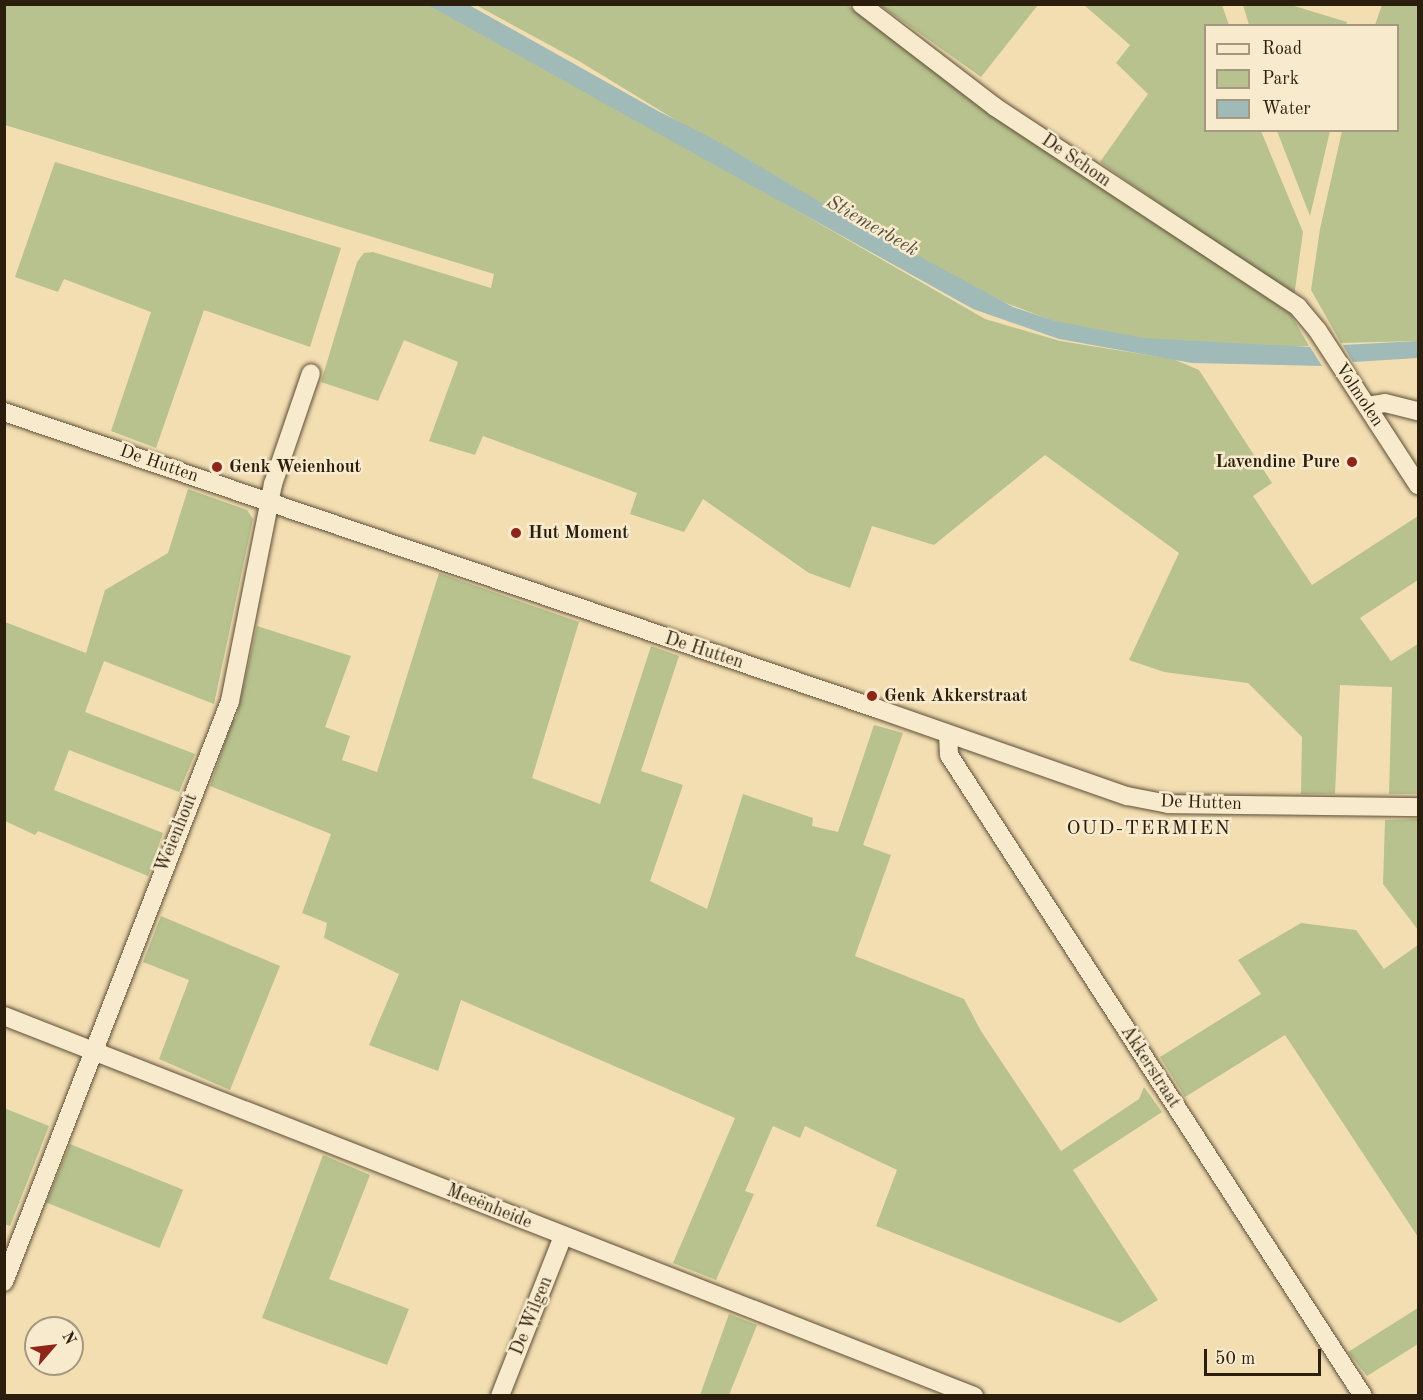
<!DOCTYPE html>
<meta charset="utf-8">
<style>
body{margin:0}
#map{position:relative;width:1423px;height:1400px;overflow:hidden;background:#f3deb2;font-family:"Old Standard TT",serif}
div>[style]{position:absolute}
.green>*{inset:0;background:#b8c28e;transform-origin:0 0}
.water>*{inset:0;background:#a0bab7}
.roads{filter:drop-shadow(0 0 2px #5d4e36) drop-shadow(0 0 2px #5d4e36)}
.street>*{height:18px;margin:-9px;padding:0 9px;transform-origin:9px;border-radius:9px;background:#f7eacd}
.dots>*{width:16px;height:16px;translate:-50% -50%;box-sizing:border-box;border:3px solid #f7eacd;border-radius:50%}
span{translate:-50% -50%;white-space:nowrap;text-align:center;line-height:1.15;-webkit-text-stroke:5px #f7eacd;paint-order:stroke}
.street-label{font-size:18px;color:#2b1e0c}
.poi-label{font-size:18px;color:#2b1e0c;font-weight:700}
.right{translate:-100% -50%;text-align:right}
.left{translate:0 -50%;text-align:left}
.water-label{font-size:20px;color:#4e4d3f;font-style:italic}
.neighbourhood-label{font-size:20px;color:#2b1e0c;letter-spacing:1.5px}
.frame{position:absolute;inset:0;border:6px solid #2b1e0c;pointer-events:none}
.legend{position:absolute;left:1204px;top:24px;width:195px;height:108px;box-sizing:border-box;background:#f7eacd;border:2px solid #a59880;margin:0;padding:8px 10px;list-style:none;font-size:18px;color:#2b1e0c}
.legend li{display:flex;align-items:center;gap:12px;height:30px}
.legend b{width:30px;border:2px solid #a59880}
.north{position:absolute;left:24px;top:1316px;width:60px;height:60px;box-sizing:border-box;background:#f7eacd;border:2px solid #a59880;border-radius:50%;rotate:62deg;font-size:16px;font-weight:700;line-height:24px;text-align:center;color:#2b1e0c}
.north::after{content:'';display:block;margin:auto;width:21px;height:27px;background:#8f2418;clip-path:polygon(50% 0,100% 100%,50% 72%,0 100%)}
.scale{position:absolute;left:1204px;top:1349px;width:117px;height:27px;box-sizing:border-box;border:3px solid #2b1e0c;border-top:0;padding-left:8px;font-size:18px;line-height:21px;white-space:nowrap;color:#2b1e0c;-webkit-text-stroke:4px #f7eacd;paint-order:stroke}
</style>
<div id="map">
<div class="green">
<div style="clip-path:polygon(4px 5px,440px 5px,985px 319px,1060px 341px,1173px 359px,1199px 370px,1272px 483px,1253px 496px,1312px 585px,1418px 516px,1418px 580px,1360px 618px,1391px 661px,1418px 644px,1418px 794px,1389px 794px,1392px 687px,1340px 685px,1335px 794px,1301px 794px,1302px 737px,1248px 683px,1164px 672px,1129px 660px,1179px 553px,1045px 455px,934px 545px,872px 526px,850px 588px,809px 573px,703px 499px,684px 532px,630px 514px,637px 493px,483px 436px,475px 455px,429px 441px,458px 362px,404px 340px,378px 401px,321px 382px,357px 262px,364px 253px,373px 252px,491px 288px,494px 274px,5px 125px)"></div>
<div style="clip-path:polygon(476px 5px,847px 5px,982px 105px,1290px 313px,1309px 346px,1220px 350px,1072px 328px,1006px 303px,959px 282px,792px 191px,579px 61px)"></div>
<div style="clip-path:polygon(880px 5px,1038px 5px,981px 77px)"></div>
<div style="clip-path:polygon(1084px 5px,1222px 5px,1229px 25px,1206px 26px,1206px 130px,1261px 131px,1303px 232px,1294px 297px,1100px 162px,1148px 94px,1116px 63px,1130px 45px)"></div>
<div style="clip-path:polygon(1243px 5px,1291px 5px,1347px 22px,1346px 25px,1249px 25px)"></div>
<div style="clip-path:polygon(1382px 5px,1418px 5px,1418px 341px,1341px 343px,1311px 290px,1320px 229px,1342px 131px,1398px 130px,1398px 26px,1375px 25px)"></div>
<div style="clip-path:polygon(1277px 131px,1330px 131px,1310px 216px)"></div>
<div style="clip-path:polygon(55px 162px,341px 248px,310px 347px,204px 310px,156px 448px,111px 431px,151px 312px,64px 279px,58px 292px,15px 277px)"></div>
<div style="clip-path:polygon(188px 489px,247px 510px,253px 519px,214px 704px,104px 661px,85px 712px,195px 754px,179px 792px,69px 750px,54px 790px,163px 833px,148px 876px,38px 831px,35px 835px,5px 821px,5px 622px,86px 653px,105px 590px,168px 553px)"></div>
<div style="clip-path:polygon(439px 573px,579px 622px,532px 778px,600px 804px,651px 646px,679px 656px,641px 771px,683px 785px,650px 881px,707px 909px,743px 794px,813px 818px,812px 826px,838px 832px,874px 725px,903px 733px,863px 845px,891px 855px,855px 956px,964px 999px,981px 1031px,1061px 1151px,1139px 1099px,1144px 1087px,1162px 1112px,1073px 1170px,1158px 1300px,1120px 1323px,876px 1226px,897px 1170px,805px 1126px,800px 1138px,773px 1126px,745px 1191px,754px 1194px,716px 1280px,673px 1263px,735px 1118px,461px 1000px,438px 1071px,369px 1045px,399px 974px,324px 938px,327px 923px,302px 913px,331px 834px,210px 786px,233px 719px,236px 719px,257px 626px,351px 656px,325px 727px,350px 736px,342px 760px,377px 772px)"></div>
<div style="clip-path:polygon(1418px 819px,1418px 930px,1383px 884px,1385px 820px)"></div>
<div style="clip-path:polygon(161px 916px,280px 966px,230px 1090px,159px 1059px,189px 980px,143px 962px)"></div>
<div style="clip-path:polygon(1301px 923px,1356px 930px,1384px 969px,1418px 945px,1418px 1237px,1285px 1035px,1185px 1097px,1160px 1057px,1261px 994px,1238px 960px)"></div>
<div style="clip-path:polygon(4px 1108px,49px 1126px,10px 1226px,4px 1224px)"></div>
<div style="left:70px;top:1144px;width:122px;height:63px;rotate:22deg"></div>
<div style="clip-path:polygon(323px 1155px,370px 1175px,329px 1279px,409px 1309px,387px 1365px,262px 1318px)"></div>
<div style="clip-path:polygon(1418px 1308px,1418px 1344px,1367px 1376px,1348px 1352px)"></div>
<div style="clip-path:polygon(729px 1314px,757px 1325px,729px 1395px,700px 1395px)"></div>
</div>
<div class="water">
<div style="clip-path:polygon(428px 5px,469px 5px,658px 111px,717px 141px,830px 208px,1013px 307px,1055px 321px,1143px 338px,1310px 347px,1322px 366px,1192px 363px,1059px 339px,973px 309px)"></div>
<div style="clip-path:polygon(1418px 341px,1418px 358px,1353px 362px,1343px 345px)"></div>
</div>
<div class="roads">
<div class="street">
<div style="left:861px;top:4px;width:169px;rotate:37.5deg"></div>
<div style="left:995px;top:107px;width:363px;rotate:33.4deg"></div>
<div style="left:1298px;top:307px;width:31px;rotate:50deg"></div>
<div style="left:1318px;top:331px;width:184px;rotate:57deg"></div>
<div style="left:1367px;top:406px;width:18px;rotate:-9deg"></div>
<div style="left:1385px;top:403px;width:34px;rotate:14deg"></div>
<div style="left:4px;top:412px;width:923px;rotate:18.77deg"></div>
<div style="left:878px;top:709px;width:264px;rotate:19.3deg"></div>
<div style="left:1127px;top:796px;width:42px;rotate:11deg"></div>
<div style="left:1168px;top:804px;width:250px;rotate:0.7deg"></div>
<div style="left:948px;top:735px;width:20px;rotate:87deg"></div>
<div style="left:949px;top:755px;width:763px;rotate:57.14deg"></div>
<div style="left:4px;top:1016px;width:1042px;rotate:21.39deg"></div>
<div style="left:4px;top:1282px;width:623px;rotate:-68.74deg"></div>
<div style="left:230px;top:701px;width:221px;rotate:-78.8deg"></div>
<div style="left:273px;top:484px;width:117px;rotate:-71.1deg"></div>
<div style="left:500px;top:1396px;width:172px;rotate:-68.5deg"></div>
</div>
</div>
<div class="dots">
<div style="left:1352px;top:462px;background:#8f2418"></div>
<div style="left:217px;top:467px;background:#8f2418"></div>
<div style="left:516px;top:533px;background:#8f2418"></div>
<div style="left:872px;top:696px;background:#8f2418"></div>
</div>
<div class="street-label">
<span style="left:1076px;top:161px;rotate:34deg">De Schom</span>
<span style="left:1359px;top:395px;rotate:56deg">Volmolen</span>
<span style="left:159px;top:464px;rotate:19deg">De Hutten</span>
<span style="left:704px;top:651px;rotate:18deg">De Hutten</span>
<span style="left:1201px;top:803px;rotate:2deg">De Hutten</span>
<span style="left:177px;top:833px;rotate:-68deg">Weienhout</span>
<span style="left:1150px;top:1067px;rotate:57deg">Akkerstraat</span>
<span style="left:489px;top:1207px;rotate:22deg">Meeënheide</span>
<span style="left:532px;top:1316px;rotate:-68deg">De Wilgen</span>
</div>
<div class="poi-label">
<span class="right" style="left:1340px;top:462px">Lavendine Pure</span>
<span class="left" style="left:229px;top:467px">Genk Weienhout</span>
<span class="left" style="left:528px;top:533px">Hut Moment</span>
<span class="left" style="left:884px;top:696px">Genk Akkerstraat</span>
</div>
<div class="water-label">
<span style="left:872px;top:227px;rotate:30deg">Stiemerbeek</span>
</div>
<div class="neighbourhood-label">
<span style="left:1149px;top:829px">OUD-TERMIEN</span>
</div>
<div class="frame"></div>
<ul class="legend">
<li><b style="height:8px;background:#f7eacd"></b>Road</li>
<li><b style="height:16px;background:#b8c28e"></b>Park</li>
<li><b style="height:16px;background:#a0bab7"></b>Water</li>
</ul>
<div class="north">N</div>
<div class="scale">50 m</div>
</div>
